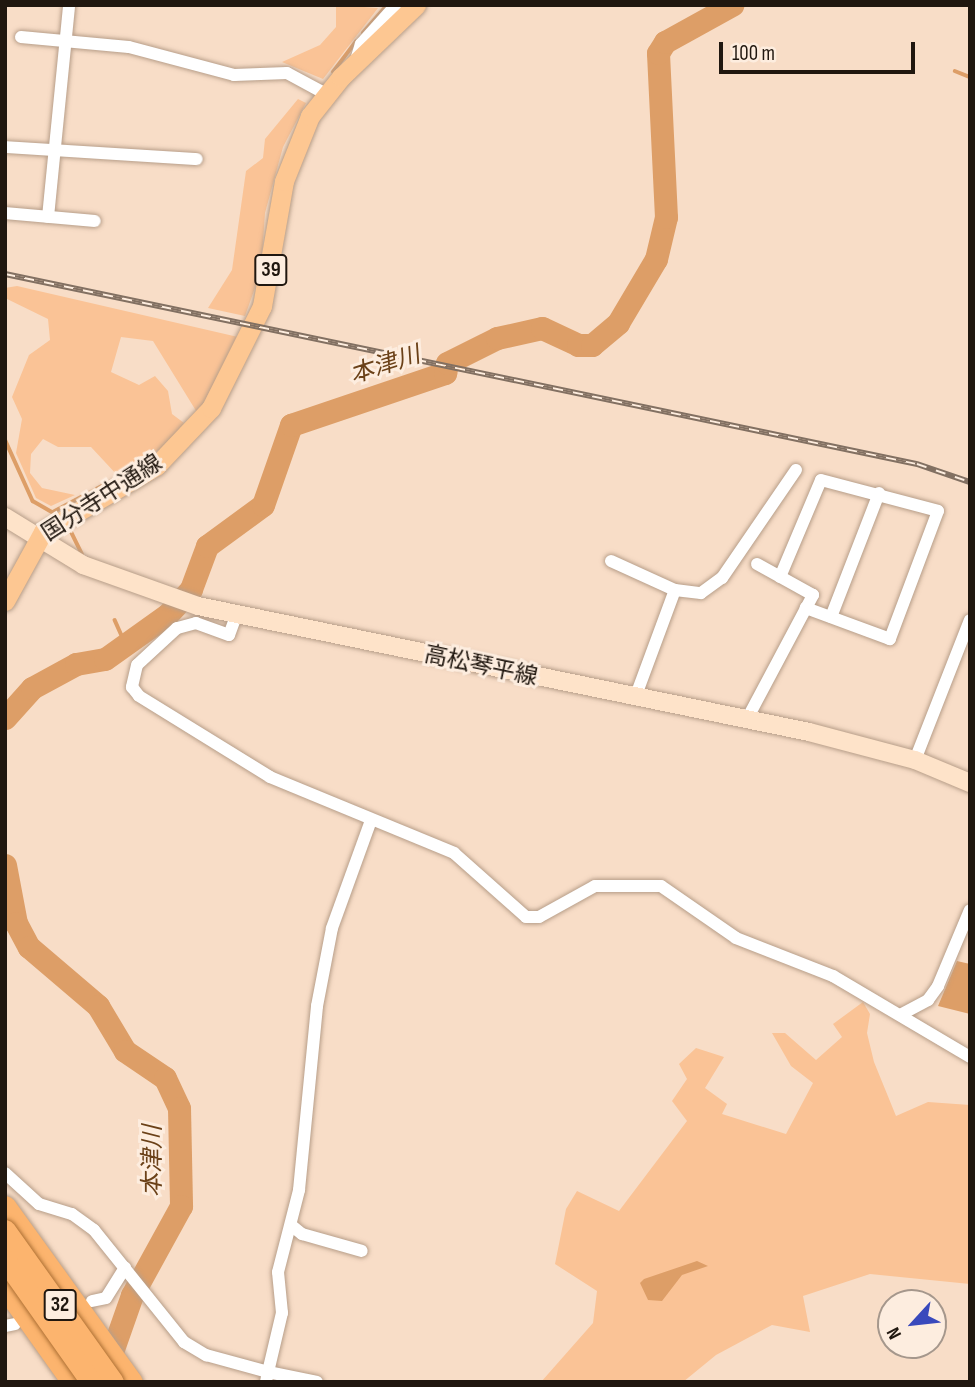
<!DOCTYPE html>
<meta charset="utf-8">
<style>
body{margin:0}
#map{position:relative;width:975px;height:1387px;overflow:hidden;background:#f8ddc7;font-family:"Sofia Sans Condensed","Noto Sans JP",sans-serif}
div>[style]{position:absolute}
.green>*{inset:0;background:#fac396}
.water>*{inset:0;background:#dd9e67}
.stream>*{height:3.5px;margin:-1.75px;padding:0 1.75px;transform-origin:1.75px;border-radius:1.75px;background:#dd9e67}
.river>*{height:23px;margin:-11.5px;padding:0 11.5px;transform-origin:11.5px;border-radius:11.5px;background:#dd9e67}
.roads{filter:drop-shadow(0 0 2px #b79e89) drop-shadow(0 0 2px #b79e89)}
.minor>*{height:12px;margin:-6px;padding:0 6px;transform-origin:6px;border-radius:6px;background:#fff}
.secondary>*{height:18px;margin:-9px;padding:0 9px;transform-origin:9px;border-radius:9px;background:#fee3c9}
.primary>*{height:19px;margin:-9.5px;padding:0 9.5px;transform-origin:9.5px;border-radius:9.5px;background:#fdc792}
.trunk>*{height:21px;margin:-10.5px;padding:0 10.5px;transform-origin:10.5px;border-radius:10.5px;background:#fcb46e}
.rail>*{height:6px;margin-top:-3px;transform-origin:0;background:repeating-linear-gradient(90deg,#fdeddf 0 10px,#827062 0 20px);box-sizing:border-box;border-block:2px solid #827062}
.bridges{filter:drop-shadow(0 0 2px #ae7135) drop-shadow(0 0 2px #ae7135)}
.trunk-bridge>*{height:21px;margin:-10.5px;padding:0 10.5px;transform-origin:10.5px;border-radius:10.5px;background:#fcb46e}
span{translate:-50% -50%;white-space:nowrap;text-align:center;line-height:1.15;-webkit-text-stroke:6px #fdeddf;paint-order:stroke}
.shield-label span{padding:2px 5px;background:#fdeddf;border:2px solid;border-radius:5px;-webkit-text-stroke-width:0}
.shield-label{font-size:21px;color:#20170f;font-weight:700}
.street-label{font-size:23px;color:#20170f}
.water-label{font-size:24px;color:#6b4118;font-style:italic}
.frame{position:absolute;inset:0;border:7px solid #20170f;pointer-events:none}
.north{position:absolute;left:877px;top:1289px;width:70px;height:70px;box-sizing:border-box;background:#fdeddf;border:2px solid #a5978c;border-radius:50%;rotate:243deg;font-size:19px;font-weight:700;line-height:28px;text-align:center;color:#20170f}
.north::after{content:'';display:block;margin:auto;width:24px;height:32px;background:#3949bc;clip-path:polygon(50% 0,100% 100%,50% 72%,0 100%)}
.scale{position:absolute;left:719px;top:42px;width:196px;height:32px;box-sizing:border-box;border:4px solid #20170f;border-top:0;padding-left:9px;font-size:21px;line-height:24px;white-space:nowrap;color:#20170f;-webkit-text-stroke:5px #fdeddf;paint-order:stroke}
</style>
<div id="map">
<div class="green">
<div style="clip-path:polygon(336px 5px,378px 8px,323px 79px,282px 62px,320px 45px,336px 27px)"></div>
<div style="clip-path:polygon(298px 99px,306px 103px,283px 147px,265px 213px,261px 271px,245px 316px,208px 308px,232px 270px,246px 171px,263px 158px,265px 139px)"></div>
<div style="clip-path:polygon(17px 286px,238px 337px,198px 414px,153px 341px,121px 337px,111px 372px,139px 385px,155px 376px,168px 391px,172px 414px,184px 423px,167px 445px,118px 476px,91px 447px,58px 447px,43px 439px,31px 454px,30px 473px,42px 488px,75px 495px,51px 506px,36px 498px,16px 453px,22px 419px,12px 397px,29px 355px,50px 340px,48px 319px,5px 298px,5px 288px)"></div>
<div style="clip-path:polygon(863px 1002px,870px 1014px,867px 1033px,874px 1062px,896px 1116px,928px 1102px,970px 1105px,970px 1284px,870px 1274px,803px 1296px,810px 1332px,772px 1325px,716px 1355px,683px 1382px,541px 1382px,593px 1323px,597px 1291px,555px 1264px,566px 1209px,577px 1191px,619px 1211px,687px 1121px,672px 1101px,687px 1079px,679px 1064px,696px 1048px,724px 1057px,705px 1088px,727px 1104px,722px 1114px,786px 1134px,813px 1083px,791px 1066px,772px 1033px,785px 1033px,816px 1060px,842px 1037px,833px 1024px)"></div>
</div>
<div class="water">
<div style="clip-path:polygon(957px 961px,970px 964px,970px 1014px,938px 1006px)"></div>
<div style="clip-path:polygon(697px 1261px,708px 1266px,682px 1275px,662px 1301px,648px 1300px,640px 1283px,644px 1279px)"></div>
</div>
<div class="stream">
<div style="left:363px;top:33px;width:37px;rotate:-49deg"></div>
<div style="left:955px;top:71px;width:16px;rotate:22deg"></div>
<div style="left:333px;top:72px;width:38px;rotate:-53deg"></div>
<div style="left:5px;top:439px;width:68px;rotate:65.7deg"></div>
<div style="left:33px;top:501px;width:24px;rotate:30deg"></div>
<div style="left:53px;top:512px;width:72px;rotate:-28deg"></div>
<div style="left:70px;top:529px;width:28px;rotate:64deg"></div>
<div style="left:115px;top:620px;width:30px;rotate:66deg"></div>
</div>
<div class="river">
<div style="left:5px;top:718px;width:40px;rotate:-48deg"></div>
<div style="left:32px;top:688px;width:50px;rotate:-28.6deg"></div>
<div style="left:76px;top:664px;width:29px;rotate:-10deg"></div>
<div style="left:105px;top:659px;width:76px;rotate:-35.4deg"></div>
<div style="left:167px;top:615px;width:35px;rotate:-47deg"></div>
<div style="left:191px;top:589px;width:46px;rotate:-69.6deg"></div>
<div style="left:207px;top:546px;width:69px;rotate:-36.2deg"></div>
<div style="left:263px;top:505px;width:85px;rotate:-70.7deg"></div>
<div style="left:291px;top:425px;width:163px;rotate:-18.7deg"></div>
<div style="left:445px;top:373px;width:10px;rotate:-79deg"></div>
<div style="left:447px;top:363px;width:56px;rotate:-26.6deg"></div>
<div style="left:497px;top:338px;width:46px;rotate:-12.5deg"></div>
<div style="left:542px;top:328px;width:40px;rotate:25deg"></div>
<div style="left:578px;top:345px;width:14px"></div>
<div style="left:592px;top:345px;width:34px;rotate:-40deg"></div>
<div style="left:618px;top:323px;width:74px;rotate:-59.3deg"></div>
<div style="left:656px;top:259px;width:43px;rotate:-76.6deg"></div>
<div style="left:666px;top:217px;width:164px;rotate:-92.8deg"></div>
<div style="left:658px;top:53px;width:13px;rotate:-58deg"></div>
<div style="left:665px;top:42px;width:77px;rotate:-28.9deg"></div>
<div style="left:5px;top:865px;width:59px;rotate:79.3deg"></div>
<div style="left:16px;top:923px;width:27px;rotate:62deg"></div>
<div style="left:29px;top:947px;width:91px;rotate:40.5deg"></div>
<div style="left:98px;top:1006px;width:52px;rotate:59deg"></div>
<div style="left:125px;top:1051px;width:48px;rotate:34deg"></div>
<div style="left:165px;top:1078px;width:33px;rotate:65deg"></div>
<div style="left:179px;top:1108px;width:98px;rotate:88.8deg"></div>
<div style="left:181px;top:1206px;width:102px;rotate:118.8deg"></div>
<div style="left:132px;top:1295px;width:78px;rotate:109.4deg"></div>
</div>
<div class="roads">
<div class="minor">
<div style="left:21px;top:37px;width:108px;rotate:5.3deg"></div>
<div style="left:129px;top:47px;width:109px;rotate:14.9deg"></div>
<div style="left:234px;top:75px;width:53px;rotate:-2.2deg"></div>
<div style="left:287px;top:73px;width:44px;rotate:28.3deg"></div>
<div style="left:356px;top:60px;width:17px;rotate:-73deg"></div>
<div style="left:361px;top:44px;width:52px;rotate:-48.1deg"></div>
<div style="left:5px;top:147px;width:192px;rotate:3.6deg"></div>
<div style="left:5px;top:213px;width:90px;rotate:5.1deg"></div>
<div style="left:48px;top:217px;width:213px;rotate:-84.3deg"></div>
<div style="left:611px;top:561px;width:70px;rotate:24.4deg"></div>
<div style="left:675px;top:590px;width:26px;rotate:7deg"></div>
<div style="left:701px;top:593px;width:26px;rotate:-36deg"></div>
<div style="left:722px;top:578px;width:131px;rotate:-55.6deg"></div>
<div style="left:780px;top:577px;width:105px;rotate:-67.1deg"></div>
<div style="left:821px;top:480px;width:121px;rotate:14.8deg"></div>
<div style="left:938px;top:511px;width:137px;rotate:110.6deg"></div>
<div style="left:890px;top:639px;width:90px;rotate:-159.7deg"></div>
<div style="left:236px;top:616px;width:20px;rotate:110deg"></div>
<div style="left:229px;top:635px;width:35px;rotate:-160deg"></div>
<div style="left:196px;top:623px;width:20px;rotate:165deg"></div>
<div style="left:177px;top:628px;width:54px;rotate:137.2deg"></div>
<div style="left:137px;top:665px;width:23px;rotate:103deg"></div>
<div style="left:132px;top:687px;width:11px;rotate:52deg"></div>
<div style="left:139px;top:696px;width:154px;rotate:31.7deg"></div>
<div style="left:270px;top:777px;width:199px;rotate:22.4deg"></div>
<div style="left:454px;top:853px;width:96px;rotate:41.6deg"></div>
<div style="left:526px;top:917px;width:13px"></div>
<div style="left:539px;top:917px;width:64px;rotate:-29deg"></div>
<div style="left:595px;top:886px;width:66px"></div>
<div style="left:661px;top:886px;width:91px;rotate:34.7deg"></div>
<div style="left:736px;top:938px;width:104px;rotate:21.4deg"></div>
<div style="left:833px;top:976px;width:159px;rotate:30.6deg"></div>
<div style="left:831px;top:617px;width:133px;rotate:-68.8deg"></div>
<div style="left:635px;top:698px;width:115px;rotate:-69.7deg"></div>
<div style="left:746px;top:721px;width:143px;rotate:-62deg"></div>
<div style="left:813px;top:595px;width:64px;rotate:-151deg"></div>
<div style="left:915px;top:760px;width:150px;rotate:-68.6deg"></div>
<div style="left:900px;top:1015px;width:32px;rotate:-28deg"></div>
<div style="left:928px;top:1000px;width:17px;rotate:-54deg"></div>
<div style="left:938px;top:986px;width:82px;rotate:-67.2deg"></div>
<div style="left:5px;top:1173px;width:46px;rotate:42.4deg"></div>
<div style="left:39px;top:1204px;width:34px;rotate:17deg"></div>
<div style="left:72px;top:1214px;width:27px;rotate:36deg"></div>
<div style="left:94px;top:1230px;width:144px;rotate:51.2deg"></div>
<div style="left:184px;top:1342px;width:26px;rotate:31deg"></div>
<div style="left:206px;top:1355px;width:64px;rotate:15.3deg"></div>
<div style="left:268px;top:1372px;width:61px;rotate:-76.7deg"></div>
<div style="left:282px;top:1313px;width:41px;rotate:-95.6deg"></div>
<div style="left:278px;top:1272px;width:85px;rotate:-75.6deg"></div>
<div style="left:299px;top:1190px;width:185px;rotate:-84.4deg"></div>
<div style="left:317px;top:1006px;width:79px;rotate:-79.1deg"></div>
<div style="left:332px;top:928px;width:115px;rotate:-70.1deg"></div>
<div style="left:292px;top:1226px;width:13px;rotate:39deg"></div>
<div style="left:302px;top:1234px;width:62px;rotate:15.8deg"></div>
<div style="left:92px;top:1301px;width:14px;rotate:-12deg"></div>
<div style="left:106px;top:1298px;width:36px;rotate:-58deg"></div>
<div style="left:5px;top:1326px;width:10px;rotate:-11deg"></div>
<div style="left:266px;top:1382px;width:10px;rotate:-79deg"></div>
<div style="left:268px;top:1372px;width:50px;rotate:11.5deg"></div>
</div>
<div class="secondary">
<div style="left:5px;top:517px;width:92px;rotate:31.6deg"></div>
<div style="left:83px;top:565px;width:122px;rotate:19.6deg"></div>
<div style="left:198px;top:606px;width:624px;rotate:11.65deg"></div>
<div style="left:809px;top:732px;width:110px;rotate:14.8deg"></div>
<div style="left:915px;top:760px;width:60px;rotate:22.7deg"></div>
</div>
<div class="primary">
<div style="left:5px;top:601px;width:79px;rotate:-61.2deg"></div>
<div style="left:43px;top:532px;width:131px;rotate:-30.3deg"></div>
<div style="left:156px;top:466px;width:80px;rotate:-46.5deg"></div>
<div style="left:211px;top:408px;width:114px;rotate:-63.4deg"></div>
<div style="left:262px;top:306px;width:127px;rotate:-80deg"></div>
<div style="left:284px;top:181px;width:70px;rotate:-68.2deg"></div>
<div style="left:310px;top:116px;width:50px;rotate:-51.5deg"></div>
<div style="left:341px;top:77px;width:104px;rotate:-43.8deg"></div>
</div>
<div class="trunk">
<div style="left:5px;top:1206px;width:217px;rotate:54.2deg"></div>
<div style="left:5px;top:1288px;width:115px;rotate:54.5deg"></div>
</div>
</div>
<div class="rail">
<div style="left:5px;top:274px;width:932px;rotate:11.77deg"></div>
<div style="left:917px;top:464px;width:56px;rotate:18.8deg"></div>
</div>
<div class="bridges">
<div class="trunk-bridge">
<div style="left:5px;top:1230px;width:186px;rotate:54.6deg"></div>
<div style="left:5px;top:1260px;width:149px;rotate:54.8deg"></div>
</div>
</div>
<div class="shield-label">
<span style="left:271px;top:270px">39</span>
<span style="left:60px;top:1305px">32</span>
</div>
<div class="street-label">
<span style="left:102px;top:498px;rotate:-33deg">国分寺中通線</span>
<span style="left:481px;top:666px;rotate:12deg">高松琴平線</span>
</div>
<div class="water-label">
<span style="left:385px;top:365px;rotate:-18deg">本津川</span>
<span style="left:153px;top:1161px;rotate:-90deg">本津川</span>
</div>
<div class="frame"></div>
<div class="north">N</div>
<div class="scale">100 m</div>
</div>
